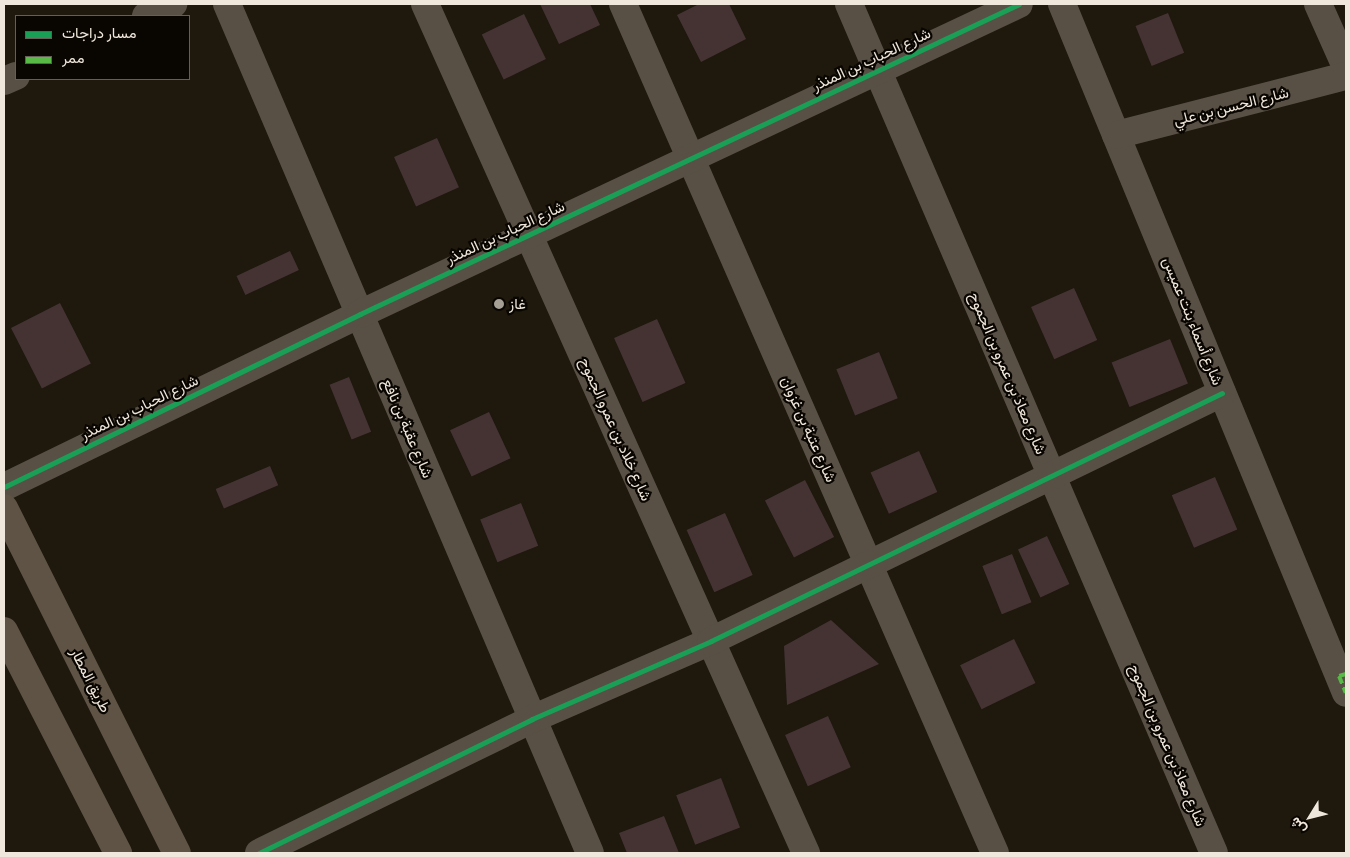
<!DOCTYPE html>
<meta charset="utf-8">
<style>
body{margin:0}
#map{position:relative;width:1350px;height:857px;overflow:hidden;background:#1e180d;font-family:Commissioner,Vazirmatn,sans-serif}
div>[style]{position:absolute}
.building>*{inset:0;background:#453334;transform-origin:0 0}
.minor>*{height:28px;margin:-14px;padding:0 14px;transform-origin:14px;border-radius:14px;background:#585045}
.trunk>*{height:28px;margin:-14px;padding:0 14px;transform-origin:14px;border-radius:14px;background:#5e5344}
.quiet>*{height:4px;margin-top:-2px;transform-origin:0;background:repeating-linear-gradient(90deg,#58b947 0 8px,transparent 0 12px)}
.cycleway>*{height:5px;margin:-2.5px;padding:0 2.5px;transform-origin:2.5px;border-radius:2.5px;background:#1a9f57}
.dots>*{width:14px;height:14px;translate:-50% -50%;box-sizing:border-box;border:2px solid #090501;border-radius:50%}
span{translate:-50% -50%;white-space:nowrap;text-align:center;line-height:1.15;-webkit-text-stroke:4.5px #090501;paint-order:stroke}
.street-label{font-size:15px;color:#efe7db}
.poi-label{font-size:15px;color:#efe7db}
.left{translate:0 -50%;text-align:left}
.frame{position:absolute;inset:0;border:5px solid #efe7db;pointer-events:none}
.legend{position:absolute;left:15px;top:15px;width:175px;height:65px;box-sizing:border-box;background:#090501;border:1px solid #655f58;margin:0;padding:6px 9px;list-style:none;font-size:15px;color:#efe7db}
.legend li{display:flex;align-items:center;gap:10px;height:25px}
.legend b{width:25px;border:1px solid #655f58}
.north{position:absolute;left:1285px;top:792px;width:50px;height:50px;-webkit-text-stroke:4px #090501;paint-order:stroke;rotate:234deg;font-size:14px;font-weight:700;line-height:20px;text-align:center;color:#efe7db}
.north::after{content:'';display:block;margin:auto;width:18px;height:22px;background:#efe7db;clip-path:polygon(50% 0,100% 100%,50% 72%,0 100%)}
</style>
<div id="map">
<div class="building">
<div style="clip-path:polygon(540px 4px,590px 4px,600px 25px,559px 44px)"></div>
<div style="clip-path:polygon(699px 4px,729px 4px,746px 39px,701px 62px,677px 15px)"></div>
<div style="left:1168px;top:13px;width:43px;height:35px;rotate:68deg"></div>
<div style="left:524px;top:14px;width:50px;height:47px;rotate:64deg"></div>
<div style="left:437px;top:138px;width:54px;height:47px;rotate:66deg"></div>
<div style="left:290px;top:251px;width:21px;height:59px;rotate:65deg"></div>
<div style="left:1074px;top:288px;width:57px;height:47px;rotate:66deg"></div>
<div style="left:60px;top:303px;width:68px;height:55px;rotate:63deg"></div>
<div style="left:657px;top:319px;width:70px;height:47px;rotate:66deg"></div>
<div style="left:1170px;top:339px;width:48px;height:63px;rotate:68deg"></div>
<div style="left:879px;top:352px;width:50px;height:46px;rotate:68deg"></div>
<div style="left:349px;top:377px;width:59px;height:21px;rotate:68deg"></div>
<div style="left:489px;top:412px;width:51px;height:43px;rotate:65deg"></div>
<div style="left:919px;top:451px;width:45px;height:53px;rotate:66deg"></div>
<div style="left:270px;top:466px;width:21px;height:59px;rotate:67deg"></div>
<div style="left:1215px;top:477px;width:57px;height:47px;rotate:67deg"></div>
<div style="left:805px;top:480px;width:64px;height:45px;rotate:63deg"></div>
<div style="left:521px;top:503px;width:46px;height:44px;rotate:68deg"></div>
<div style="left:725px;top:513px;width:68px;height:42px;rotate:66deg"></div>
<div style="left:1047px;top:536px;width:53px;height:32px;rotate:65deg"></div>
<div style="left:1012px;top:554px;width:52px;height:32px;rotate:68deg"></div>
<div style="clip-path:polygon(831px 620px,879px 664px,787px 705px,784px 646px)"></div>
<div style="left:1014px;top:639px;width:49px;height:60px;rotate:64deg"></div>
<div style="left:828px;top:716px;width:56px;height:47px;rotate:66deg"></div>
<div style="left:721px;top:778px;width:53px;height:48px;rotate:69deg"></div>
<div style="clip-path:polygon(664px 816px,679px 853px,627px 853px,619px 833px)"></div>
</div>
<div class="minor">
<div style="left:227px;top:4px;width:923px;rotate:66.85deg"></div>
<div style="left:425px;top:4px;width:931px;rotate:65.83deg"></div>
<div style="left:623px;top:4px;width:927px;rotate:66.34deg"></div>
<div style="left:849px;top:4px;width:924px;rotate:66.74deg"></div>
<div style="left:1062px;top:4px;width:745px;rotate:67.6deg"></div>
<div style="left:1318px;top:4px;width:69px;rotate:66deg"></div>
<div style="left:146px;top:16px;width:30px;rotate:-24deg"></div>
<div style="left:4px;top:81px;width:13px;rotate:-23deg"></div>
<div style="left:1116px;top:135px;width:237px;rotate:-14.4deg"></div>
<div style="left:4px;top:487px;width:396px;rotate:-25.9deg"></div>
<div style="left:360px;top:314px;width:728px;rotate:-25.19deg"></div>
<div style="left:259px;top:853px;width:304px;rotate:-26.1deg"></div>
<div style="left:532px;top:719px;width:195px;rotate:-23.5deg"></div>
<div style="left:711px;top:641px;width:568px;rotate:-25.89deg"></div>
</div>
<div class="trunk">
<div style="left:4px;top:508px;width:386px;rotate:63.4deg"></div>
<div style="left:4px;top:631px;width:250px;rotate:62.8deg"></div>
</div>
<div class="quiet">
<div style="left:1346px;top:674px;width:7px;rotate:164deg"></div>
<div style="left:1339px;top:676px;width:18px;rotate:68deg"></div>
</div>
<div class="cycleway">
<div style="left:4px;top:487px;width:396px;rotate:-25.9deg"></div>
<div style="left:360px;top:314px;width:728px;rotate:-25.19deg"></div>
<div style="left:259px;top:853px;width:304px;rotate:-26.1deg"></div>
<div style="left:532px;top:719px;width:195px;rotate:-23.5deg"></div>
<div style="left:711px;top:641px;width:568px;rotate:-25.89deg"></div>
</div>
<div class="dots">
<div style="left:499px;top:304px;background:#a69f93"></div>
</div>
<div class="street-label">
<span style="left:871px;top:59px;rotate:-25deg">شارع الحباب بن المنذر</span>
<span style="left:1231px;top:106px;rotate:-14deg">شارع الحسن بن علي</span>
<span style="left:505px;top:232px;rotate:-25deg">شارع الحباب بن المنذر</span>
<span style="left:1193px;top:321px;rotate:68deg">شارع أسماء بنت عميس</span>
<span style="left:1008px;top:373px;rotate:67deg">شارع معاذ بن عمرو بن الجموح</span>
<span style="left:139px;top:407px;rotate:-26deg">شارع الحباب بن المنذر</span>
<span style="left:408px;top:428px;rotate:67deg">شارع عقبة بن نافع</span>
<span style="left:616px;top:429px;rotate:66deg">شارع خلاد بن عمرو الجموح</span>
<span style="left:809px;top:429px;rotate:66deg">شارع عتبة بن غزوان</span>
<span style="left:91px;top:680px;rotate:63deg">طريق المطار</span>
<span style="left:1168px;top:745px;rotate:67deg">شارع معاذ بن عمرو بن الجموح</span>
</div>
<div class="poi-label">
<span class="left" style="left:509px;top:304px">غاز</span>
</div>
<div class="frame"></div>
<ul class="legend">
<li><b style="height:6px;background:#1a9f57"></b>مسار دراجات</li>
<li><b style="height:6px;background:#58b947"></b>ممر</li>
</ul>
<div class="north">ش</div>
</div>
